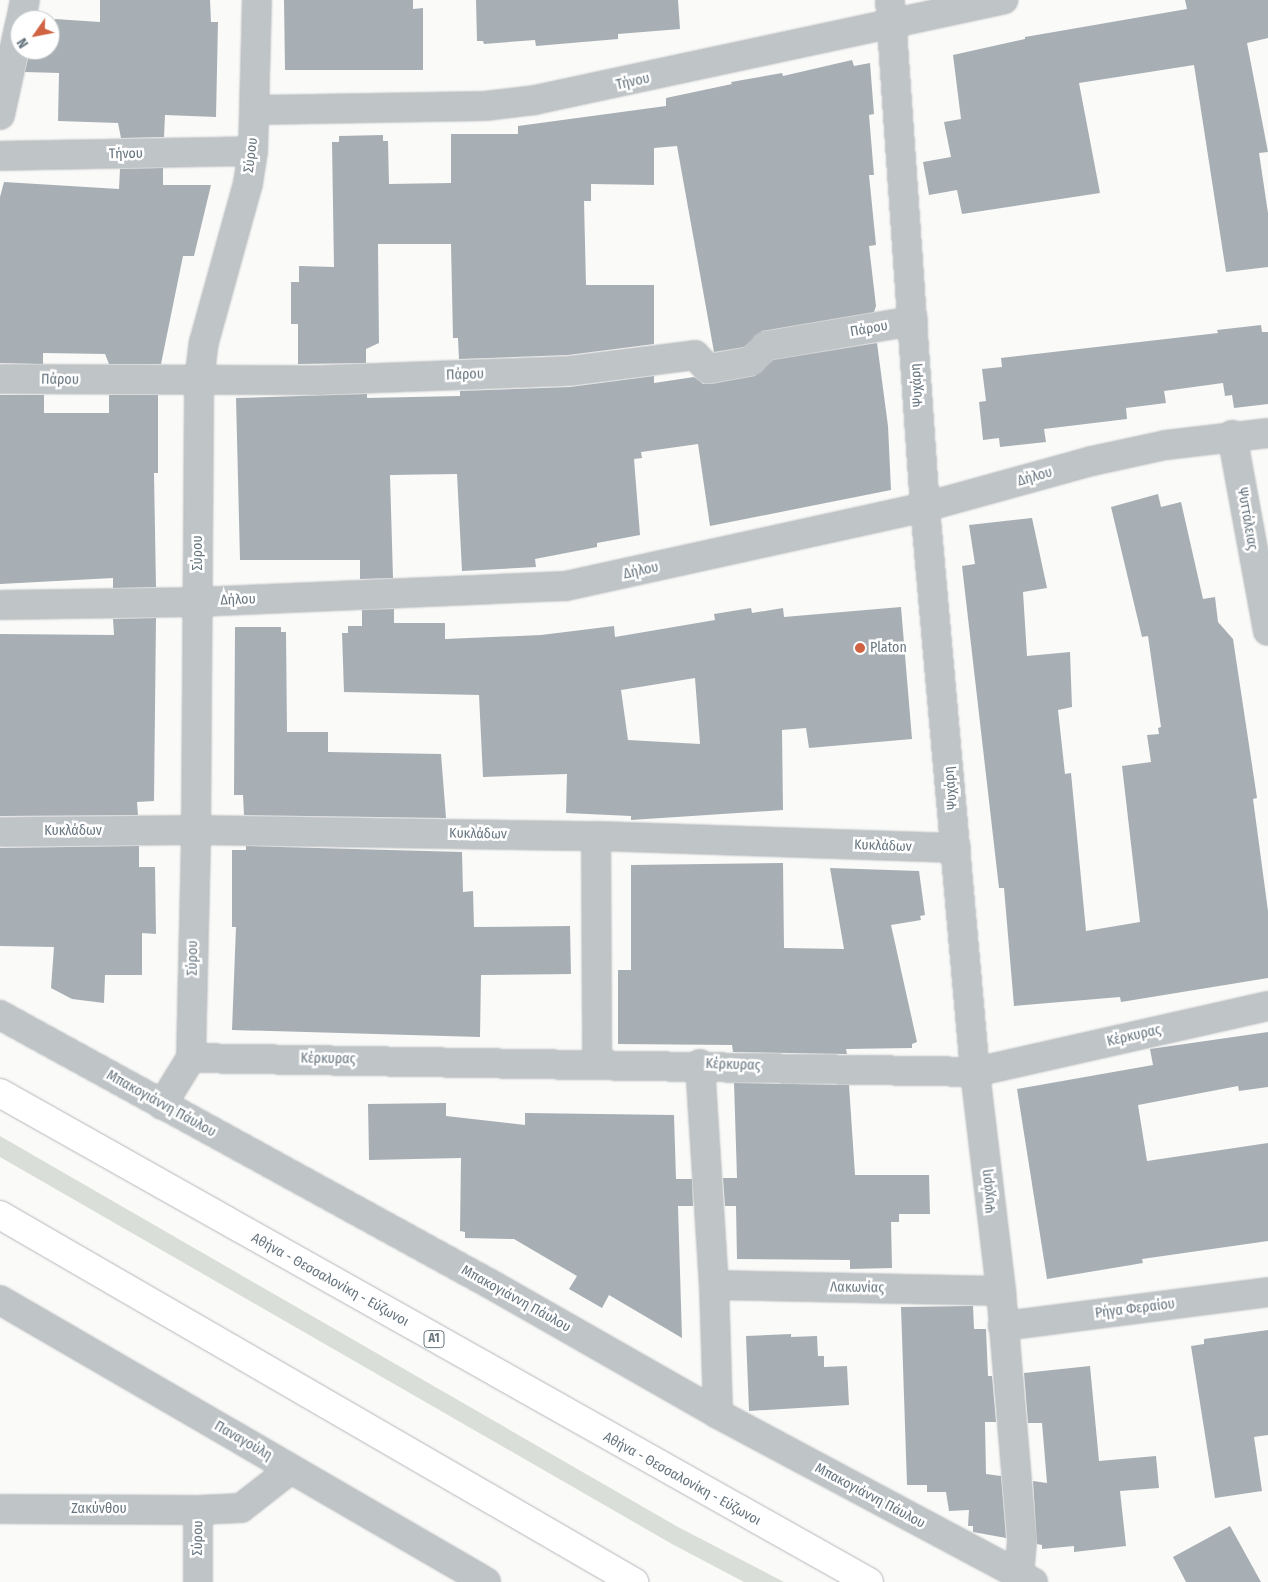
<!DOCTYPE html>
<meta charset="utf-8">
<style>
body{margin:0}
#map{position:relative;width:1268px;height:1582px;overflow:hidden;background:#fafaf8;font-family:"Fira Sans Condensed",sans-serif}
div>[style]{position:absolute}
.green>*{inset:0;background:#daded8}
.building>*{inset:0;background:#a7afb4}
.roads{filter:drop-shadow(0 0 1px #b3b7ba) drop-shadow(0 0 1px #b3b7ba)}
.minor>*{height:28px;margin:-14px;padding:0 14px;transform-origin:14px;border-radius:14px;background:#bfc4c7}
.highway>*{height:28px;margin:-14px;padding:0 14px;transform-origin:14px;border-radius:14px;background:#fff}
.dots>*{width:14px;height:14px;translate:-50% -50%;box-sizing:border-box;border:2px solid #fff;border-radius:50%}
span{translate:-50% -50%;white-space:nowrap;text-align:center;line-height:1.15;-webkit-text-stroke:5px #fff;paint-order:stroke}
.shield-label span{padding:1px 4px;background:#fff;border:1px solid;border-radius:4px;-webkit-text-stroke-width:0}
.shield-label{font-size:12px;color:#67757f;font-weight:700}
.street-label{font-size:14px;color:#67757f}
.poi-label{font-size:14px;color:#67757f}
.left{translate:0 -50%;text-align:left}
.north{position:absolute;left:10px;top:10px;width:50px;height:50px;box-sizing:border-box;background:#fff;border:1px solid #c2c8cc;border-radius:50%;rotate:237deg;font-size:14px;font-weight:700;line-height:20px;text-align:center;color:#67757f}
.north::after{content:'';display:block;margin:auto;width:18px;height:22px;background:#cf6342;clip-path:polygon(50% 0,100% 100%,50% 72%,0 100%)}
</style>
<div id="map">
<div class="green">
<div style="clip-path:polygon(0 1136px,678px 1527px,784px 1582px,744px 1582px,672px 1544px,0 1157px)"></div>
</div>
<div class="building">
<div style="clip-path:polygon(100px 0,210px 0,211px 22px,218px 22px,216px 117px,165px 115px,164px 137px,121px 138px,118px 123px,58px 121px,59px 73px,25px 72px,30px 50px,50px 50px,55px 19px,100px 22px)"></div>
<div style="clip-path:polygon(284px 0,413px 0,413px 9px,423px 8px,423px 70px,285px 70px)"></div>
<div style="clip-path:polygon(476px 0,678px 0,680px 29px,618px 34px,618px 39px,536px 46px,535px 40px,484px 44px,483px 41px,477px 41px)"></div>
<div style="clip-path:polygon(1185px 0,1268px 0,1268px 38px,1247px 43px,1268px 152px,1259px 153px,1268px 213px,1268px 267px,1226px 272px,1194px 65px,1079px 83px,1100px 193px,962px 214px,957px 190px,929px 195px,923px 162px,951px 157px,944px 122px,961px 119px,953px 55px,1025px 39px,1025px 37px,1187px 9px)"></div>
<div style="clip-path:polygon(852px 60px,854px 66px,870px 63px,874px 114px,869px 115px,874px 175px,869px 175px,876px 245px,869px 246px,876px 306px,874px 312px,762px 331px,744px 347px,714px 352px,677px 146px,654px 148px,654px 185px,591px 184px,591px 201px,584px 201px,586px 285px,654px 285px,654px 344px,568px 355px,459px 359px,458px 338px,453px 338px,451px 244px,378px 244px,379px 343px,366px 349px,366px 363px,298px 364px,298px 324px,291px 324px,291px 282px,299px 282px,299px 266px,334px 267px,332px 142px,339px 142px,339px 136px,383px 135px,383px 141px,388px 141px,389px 184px,451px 183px,451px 134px,518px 134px,518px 126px,666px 106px,666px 98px,732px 84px,731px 82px,782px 73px,783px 76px)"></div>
<div style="clip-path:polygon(163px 168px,163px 185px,211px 185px,194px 256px,183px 256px,161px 364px,109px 364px,105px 354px,43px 353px,43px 364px,0 363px,0 197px,4px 182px,119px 189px,120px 169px)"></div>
<div style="clip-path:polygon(1261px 325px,1262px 332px,1268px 332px,1268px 404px,1234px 408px,1232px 395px,1225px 396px,1223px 383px,1164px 391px,1166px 403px,1126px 408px,1127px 419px,1044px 429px,1046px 442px,1000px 447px,999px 438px,983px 440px,979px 402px,986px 401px,982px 369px,1002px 367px,1001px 358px,1218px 333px,1217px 330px)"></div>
<div style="clip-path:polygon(877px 343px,888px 426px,891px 490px,710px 526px,698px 444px,641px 452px,642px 458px,634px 459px,640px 535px,597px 543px,597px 547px,535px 559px,536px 567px,462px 571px,457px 474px,390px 475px,393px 578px,360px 579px,360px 560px,240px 560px,236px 398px,367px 394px,367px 398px,460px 396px,460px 391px,570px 387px,654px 376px,654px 383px,694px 377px,703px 384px,711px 384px,755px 376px,773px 360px)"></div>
<div style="clip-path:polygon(0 395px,44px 395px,44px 413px,109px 413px,109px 395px,158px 395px,158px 473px,154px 473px,156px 587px,113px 588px,113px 578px,0 584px)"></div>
<div style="clip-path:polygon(1158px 494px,1161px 507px,1181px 502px,1203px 599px,1215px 597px,1218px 622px,1233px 639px,1257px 798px,1253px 799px,1268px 911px,1268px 978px,1121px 1002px,1120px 997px,1014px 1006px,1004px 888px,999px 888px,962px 566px,975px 564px,969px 525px,1032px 518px,1047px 588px,1023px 592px,1027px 656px,1070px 652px,1072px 707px,1058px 710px,1065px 774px,1071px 773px,1086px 931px,1140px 922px,1122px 766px,1151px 762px,1147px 735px,1159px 734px,1158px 728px,1161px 727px,1148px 636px,1142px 637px,1111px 507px)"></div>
<div style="clip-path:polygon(evenodd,901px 607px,912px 739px,809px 748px,806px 728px,782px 730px,783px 810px,631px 820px,631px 816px,566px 813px,567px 774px,483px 777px,479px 695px,344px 692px,342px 633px,348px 633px,348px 626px,362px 626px,362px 610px,394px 609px,394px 623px,445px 623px,445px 639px,541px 635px,614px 626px,615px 637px,715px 620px,714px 614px,751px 608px,752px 613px,783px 608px,784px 617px,901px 607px,695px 678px,700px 744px,628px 740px,621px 690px,695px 678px)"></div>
<div style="clip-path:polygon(156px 618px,154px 801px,137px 802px,138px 815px,0 816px,0 634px,114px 635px,113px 619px)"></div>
<div style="clip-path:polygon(235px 627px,281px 627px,281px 632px,286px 632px,287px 732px,328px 732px,328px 752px,441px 754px,446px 818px,244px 815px,243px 795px,234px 795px)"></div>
<div style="clip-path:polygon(139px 846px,139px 867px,155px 867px,156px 934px,142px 933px,142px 975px,105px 975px,104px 1003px,72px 999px,51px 988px,54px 947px,0 946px,0 848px)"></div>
<div style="clip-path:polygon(246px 846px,462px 852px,463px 892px,473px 891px,474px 927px,570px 926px,571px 974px,481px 975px,480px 1037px,232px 1030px,236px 927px,232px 927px,232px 850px,246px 850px)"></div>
<div style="clip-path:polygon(783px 863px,784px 948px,844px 949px,830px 868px,919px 871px,925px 915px,920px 916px,921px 920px,891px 925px,917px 1042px,912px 1044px,912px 1048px,846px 1049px,847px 1054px,733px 1052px,732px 1045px,618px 1044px,618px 970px,631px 970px,631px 865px)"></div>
<div style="clip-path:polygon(1268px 1032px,1268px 1087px,1239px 1091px,1238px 1086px,1138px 1105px,1147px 1161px,1268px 1143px,1268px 1241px,1142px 1259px,1143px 1263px,1047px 1279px,1017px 1089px,1153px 1065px,1150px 1049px)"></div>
<div style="clip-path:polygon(734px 1083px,849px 1085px,855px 1175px,929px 1175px,930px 1214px,899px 1214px,899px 1222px,891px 1222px,892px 1268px,850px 1269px,850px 1260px,737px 1259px,736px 1206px,725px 1206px,723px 1178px,737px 1178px)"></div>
<div style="clip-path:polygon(446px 1103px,446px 1116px,525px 1125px,525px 1113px,674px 1115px,676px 1179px,692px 1179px,693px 1206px,678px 1206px,682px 1338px,609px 1295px,602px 1308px,569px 1289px,577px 1276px,514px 1239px,465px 1238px,465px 1232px,460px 1231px,461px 1158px,369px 1160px,368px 1104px)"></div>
<div style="clip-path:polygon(973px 1306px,974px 1329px,986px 1329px,988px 1376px,992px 1376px,996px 1422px,985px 1422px,986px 1474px,1001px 1476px,1006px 1538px,973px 1532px,973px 1526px,968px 1526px,969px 1510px,949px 1511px,946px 1492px,927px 1492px,927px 1485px,907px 1485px,901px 1307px)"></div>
<div style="clip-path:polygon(1268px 1330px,1268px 1435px,1254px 1437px,1262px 1491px,1215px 1498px,1191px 1346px,1204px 1344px,1204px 1339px)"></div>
<div style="clip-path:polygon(791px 1334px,791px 1337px,817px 1336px,818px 1356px,824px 1356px,824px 1367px,847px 1366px,849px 1405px,749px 1411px,746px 1336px)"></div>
<div style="clip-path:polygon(1090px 1366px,1099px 1461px,1156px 1456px,1159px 1488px,1120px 1491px,1126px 1546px,1074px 1552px,1074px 1546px,1042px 1549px,1042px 1545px,1037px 1544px,1033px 1481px,1047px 1483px,1042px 1423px,1028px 1423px,1024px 1373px)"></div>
<div style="clip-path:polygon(1230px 1526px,1261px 1582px,1186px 1582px,1173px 1557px)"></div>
</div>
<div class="roads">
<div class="minor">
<div style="left:890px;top:0;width:508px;rotate:86.05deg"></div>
<div style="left:925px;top:507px;width:567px;rotate:84.94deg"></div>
<div style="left:975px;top:1072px;width:221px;rotate:83.2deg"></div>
<div style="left:1001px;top:1291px;width:251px;rotate:85.2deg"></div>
<div style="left:1022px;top:1541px;width:34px;rotate:95deg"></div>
<div style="left:21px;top:20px;width:20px;rotate:-79deg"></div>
<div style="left:256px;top:110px;width:229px;rotate:-1deg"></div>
<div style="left:485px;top:106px;width:50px;rotate:-6.8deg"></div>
<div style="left:535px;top:100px;width:479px;rotate:-12.1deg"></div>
<div style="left:0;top:115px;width:94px;rotate:-77.7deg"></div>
<div style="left:0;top:156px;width:253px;rotate:-1.1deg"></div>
<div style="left:0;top:379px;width:323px;rotate:0.2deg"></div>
<div style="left:323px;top:380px;width:246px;rotate:-2.1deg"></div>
<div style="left:569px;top:371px;width:127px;rotate:-7.2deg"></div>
<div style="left:695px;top:355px;width:19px;rotate:47deg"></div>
<div style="left:708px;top:369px;width:45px;rotate:-10.3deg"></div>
<div style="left:752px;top:361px;width:20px;rotate:-49deg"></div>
<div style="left:765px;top:346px;width:150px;rotate:-9.6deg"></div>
<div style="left:1232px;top:435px;width:199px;rotate:79.6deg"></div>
<div style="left:0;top:605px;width:197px;rotate:-0.9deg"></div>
<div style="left:197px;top:602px;width:369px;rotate:-2.5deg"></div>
<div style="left:566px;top:586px;width:368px;rotate:-12.4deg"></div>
<div style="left:925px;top:507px;width:173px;rotate:-15.4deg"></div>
<div style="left:1092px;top:461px;width:76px;rotate:-12.2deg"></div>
<div style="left:1166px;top:445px;width:103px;rotate:-6.7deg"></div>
<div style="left:0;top:832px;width:196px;rotate:-0.6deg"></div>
<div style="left:196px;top:830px;width:400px;rotate:0.9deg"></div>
<div style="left:596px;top:836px;width:360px;rotate:1.9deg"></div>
<div style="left:596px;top:836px;width:227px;rotate:89.7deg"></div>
<div style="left:0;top:1015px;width:563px;rotate:28.75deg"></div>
<div style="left:494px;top:1286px;width:258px;rotate:29.7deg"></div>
<div style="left:718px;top:1414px;width:357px;rotate:28.1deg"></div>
<div style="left:191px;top:1058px;width:784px;rotate:1.02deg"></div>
<div style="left:975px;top:1072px;width:300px;rotate:-12.7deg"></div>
<div style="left:700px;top:1064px;width:221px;rotate:86.4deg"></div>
<div style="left:714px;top:1285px;width:129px;rotate:88.2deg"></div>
<div style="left:162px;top:1105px;width:55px;rotate:-58.3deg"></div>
<div style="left:191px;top:1058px;width:228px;rotate:-88.7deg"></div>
<div style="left:196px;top:830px;width:449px;rotate:-89.6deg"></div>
<div style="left:199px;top:381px;width:39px;rotate:-83deg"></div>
<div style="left:204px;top:342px;width:165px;rotate:-74.5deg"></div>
<div style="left:248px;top:183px;width:32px;rotate:-81deg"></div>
<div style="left:253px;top:151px;width:151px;rotate:-88.5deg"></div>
<div style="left:714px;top:1285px;width:287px;rotate:1.2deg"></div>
<div style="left:0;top:1300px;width:562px;rotate:30.12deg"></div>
<div style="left:1003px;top:1326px;width:267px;rotate:-7.3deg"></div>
<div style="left:0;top:1509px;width:198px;rotate:0.3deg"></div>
<div style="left:198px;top:1582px;width:72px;rotate:-90deg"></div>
<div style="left:198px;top:1510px;width:43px;rotate:-2.7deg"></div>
<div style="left:241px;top:1508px;width:63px;rotate:-38deg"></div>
</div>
<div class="highway">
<div style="left:0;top:1093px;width:997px;rotate:29.37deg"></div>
<div style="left:0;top:1215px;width:733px;rotate:30.07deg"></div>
</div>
</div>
<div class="dots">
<div style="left:860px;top:648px;background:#cf6342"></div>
</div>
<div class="shield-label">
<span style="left:434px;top:1339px">Α1</span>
</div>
<div class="street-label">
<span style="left:633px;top:82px;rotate:-12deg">Τήνου</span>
<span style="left:126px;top:154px;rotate:-1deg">Τήνου</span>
<span style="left:251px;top:155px;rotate:-83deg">Σύρου</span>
<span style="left:869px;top:329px;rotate:-10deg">Πάρου</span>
<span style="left:465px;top:375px;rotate:-2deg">Πάρου</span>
<span style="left:60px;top:380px;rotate:1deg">Πάρου</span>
<span style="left:917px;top:385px;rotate:-94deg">Ψυχάρη</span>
<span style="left:1035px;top:477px;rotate:-16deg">Δήλου</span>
<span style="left:1247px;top:519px;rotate:80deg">Ψυττάλειας</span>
<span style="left:198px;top:553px;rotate:-90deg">Σύρου</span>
<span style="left:641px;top:571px;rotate:-12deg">Δήλου</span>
<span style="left:238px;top:600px;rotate:-2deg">Δήλου</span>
<span style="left:951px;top:788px;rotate:-95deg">Ψυχάρη</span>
<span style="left:73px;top:831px">Κυκλάδων</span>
<span style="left:478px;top:834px;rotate:1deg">Κυκλάδων</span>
<span style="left:883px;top:846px;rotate:2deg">Κυκλάδων</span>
<span style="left:193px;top:958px;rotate:-89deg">Σύρου</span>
<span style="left:1134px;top:1036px;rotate:-13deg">Κέρκυρας</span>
<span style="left:328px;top:1059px;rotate:1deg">Κέρκυρας</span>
<span style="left:733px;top:1065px;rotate:2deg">Κέρκυρας</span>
<span style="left:161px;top:1104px;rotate:29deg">Μπακογιάννη Πάυλου</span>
<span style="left:989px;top:1191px;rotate:-97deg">Ψυχάρη</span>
<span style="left:330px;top:1280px;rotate:29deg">Αθήνα - Θεσσαλονίκη - Εύζωνοι</span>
<span style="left:857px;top:1288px;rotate:1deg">Λακωνίας</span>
<span style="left:516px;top:1299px;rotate:29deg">Μπακογιάννη Πάυλου</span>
<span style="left:1135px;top:1309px;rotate:-7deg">Ρήγα Φεραίου</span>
<span style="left:243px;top:1441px;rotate:30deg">Παναγούλη</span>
<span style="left:682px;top:1479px;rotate:29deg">Αθήνα - Θεσσαλονίκη - Εύζωνοι</span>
<span style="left:870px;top:1496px;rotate:28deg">Μπακογιάννη Πάυλου</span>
<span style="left:99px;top:1509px">Ζακύνθου</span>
<span style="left:198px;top:1538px;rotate:-89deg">Σύρου</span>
</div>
<div class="poi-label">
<span class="left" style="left:870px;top:648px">Platon</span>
</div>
<div class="north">N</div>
</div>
